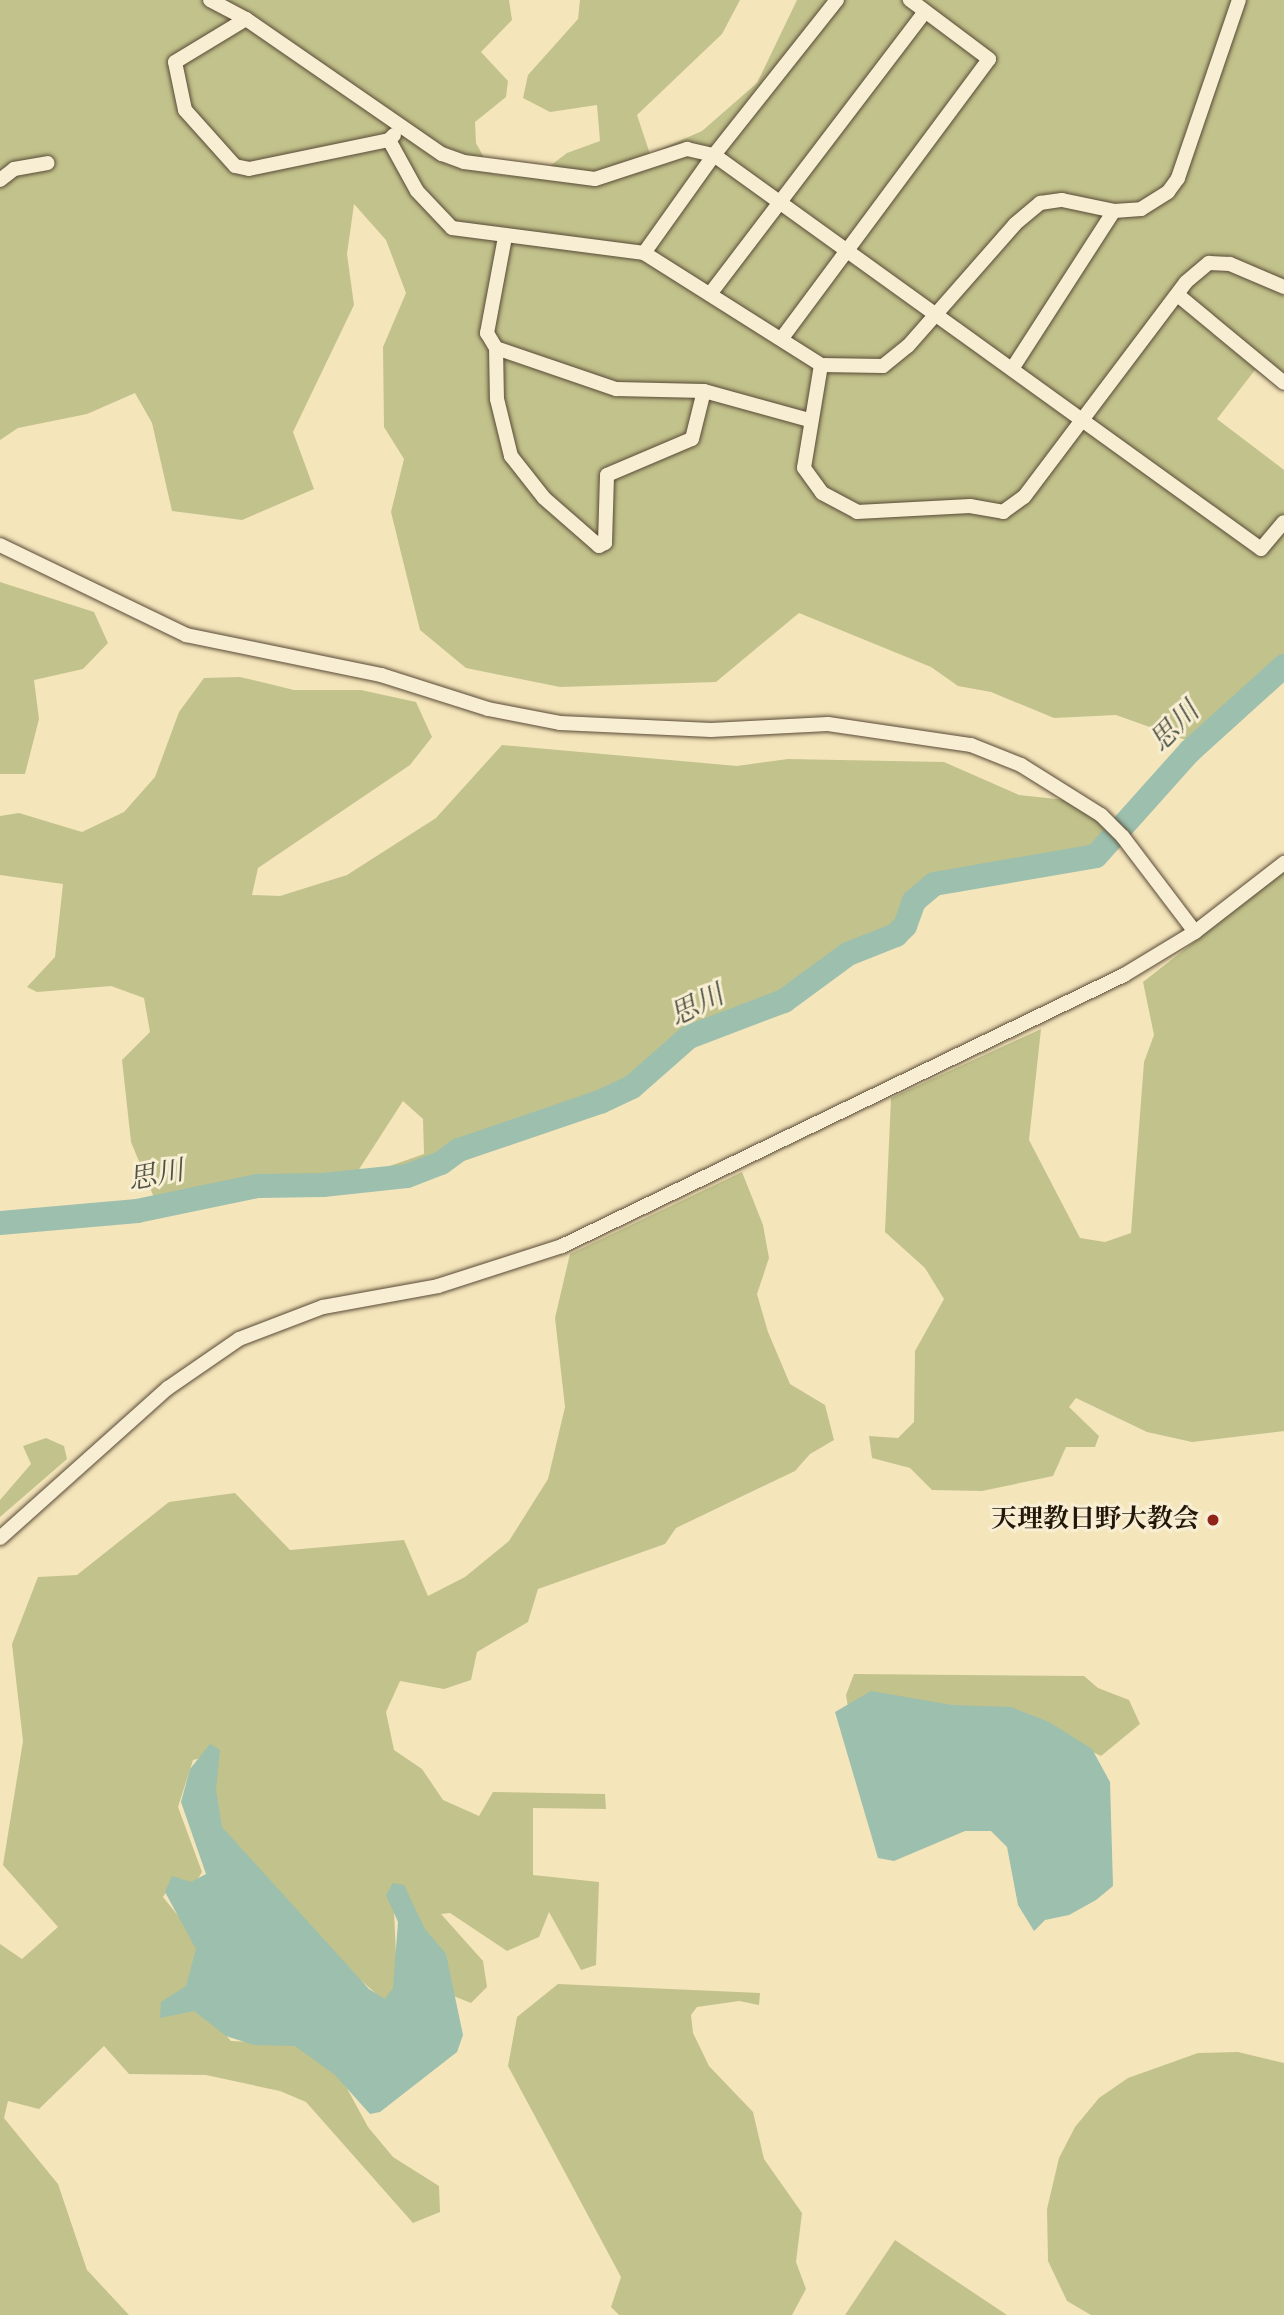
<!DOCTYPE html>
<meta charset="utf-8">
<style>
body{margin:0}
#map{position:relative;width:1284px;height:2315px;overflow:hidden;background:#f5e5bb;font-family:"Libre Bodoni","Noto Serif JP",serif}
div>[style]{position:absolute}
.green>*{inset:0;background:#c2c28c}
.water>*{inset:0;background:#9cbfae}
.river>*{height:24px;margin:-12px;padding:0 12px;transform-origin:12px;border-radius:12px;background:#9cbfae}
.roads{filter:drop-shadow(0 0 2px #584a36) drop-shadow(0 0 2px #584a36)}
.minor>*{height:14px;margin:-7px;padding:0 7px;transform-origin:7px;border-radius:7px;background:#f8eed3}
.dots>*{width:19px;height:19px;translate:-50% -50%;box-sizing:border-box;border:4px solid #f8eed3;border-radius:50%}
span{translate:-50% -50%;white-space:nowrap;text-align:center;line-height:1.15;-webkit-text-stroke:6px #f8eed3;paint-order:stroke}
.poi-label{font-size:26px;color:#23170a;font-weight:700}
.right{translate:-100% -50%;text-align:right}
.water-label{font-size:28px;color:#4d5243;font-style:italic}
</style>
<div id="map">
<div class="green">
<div style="clip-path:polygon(0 0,509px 0,512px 20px,481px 52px,508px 81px,506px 97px,475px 122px,476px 143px,493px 174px,534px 178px,567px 153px,600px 141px,597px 105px,550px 112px,523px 98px,528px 75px,578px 19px,580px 0,740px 0,722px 34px,637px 115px,650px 154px,702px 131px,757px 83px,797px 0,1284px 0,1284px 391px,1255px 370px,1217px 419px,1284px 470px,1284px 662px,1197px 744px,1116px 715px,1054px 718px,991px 692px,958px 686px,931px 667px,799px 613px,716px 682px,560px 687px,466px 668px,420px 630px,391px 512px,404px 459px,384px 427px,383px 347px,406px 293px,386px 240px,354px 204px,347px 254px,354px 305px,293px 432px,314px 489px,242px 520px,172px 511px,152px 423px,135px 393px,87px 414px,18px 428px,0 440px)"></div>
<div style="clip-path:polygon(0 582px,94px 612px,108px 643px,83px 669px,34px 680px,39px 719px,25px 774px,0 774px)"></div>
<div style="clip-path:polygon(240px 677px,294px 690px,361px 690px,416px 702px,432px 737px,410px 765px,258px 868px,252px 895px,280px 896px,347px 875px,436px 818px,502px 745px,737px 766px,788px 759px,944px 762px,1019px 795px,1075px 801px,1113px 835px,1100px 852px,944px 877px,912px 895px,899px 928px,829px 961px,781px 994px,688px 1034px,644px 1072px,602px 1097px,459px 1144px,418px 1168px,361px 1176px,424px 1154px,423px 1119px,403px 1101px,356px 1174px,309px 1182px,281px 1179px,160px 1212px,131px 1142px,122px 1060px,150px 1032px,144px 998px,111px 986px,37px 992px,27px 987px,55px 957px,63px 884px,0 875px,0 816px,19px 813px,82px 832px,124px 812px,155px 777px,179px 712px,204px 678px)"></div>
<div style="clip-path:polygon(1284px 872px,1284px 1431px,1192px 1442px,1147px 1432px,1076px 1398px,1069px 1407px,1099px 1436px,1095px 1447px,1066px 1447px,1053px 1476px,982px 1491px,932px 1490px,910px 1468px,872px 1458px,869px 1436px,898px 1438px,914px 1422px,915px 1351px,944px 1299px,925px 1268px,885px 1232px,891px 1098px,1041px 1029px,1029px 1140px,1080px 1238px,1105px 1242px,1131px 1233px,1144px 1062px,1154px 1035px,1143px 982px)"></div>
<div style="clip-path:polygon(742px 1172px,763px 1225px,769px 1258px,757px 1294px,768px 1332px,790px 1384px,825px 1405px,834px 1440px,810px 1454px,795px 1471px,676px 1528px,665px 1544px,538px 1589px,528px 1622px,477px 1652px,471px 1680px,444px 1689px,400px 1681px,386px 1712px,394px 1750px,422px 1769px,443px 1800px,479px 1816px,493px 1792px,605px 1794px,606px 1809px,533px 1808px,533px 1875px,599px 1882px,596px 1965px,581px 1970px,549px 1912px,539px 1937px,507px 1951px,450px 1913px,441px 1914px,483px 1961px,487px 1987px,471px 2003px,451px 1995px,393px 1889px,397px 1977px,388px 2004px,257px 1890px,217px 1821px,214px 1755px,193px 1760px,178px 1807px,202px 1872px,193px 1887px,173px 1882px,163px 1897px,200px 1943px,201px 2007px,231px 2041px,299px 2044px,337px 2070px,368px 2127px,393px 2157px,439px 2186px,440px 2212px,413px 2223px,306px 2102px,280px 2091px,206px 2075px,129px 2074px,104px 2046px,39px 2109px,8px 2101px,4px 2118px,58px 2184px,87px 2270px,129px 2315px,0 2315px,0 1944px,22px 1959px,58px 1927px,3px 1865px,23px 1741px,12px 1644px,38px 1577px,77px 1575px,169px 1502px,235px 1493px,290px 1550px,404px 1540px,428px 1596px,465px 1577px,509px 1541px,548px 1479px,565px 1407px,555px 1318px,570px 1254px)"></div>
<div style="clip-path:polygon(46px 1438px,64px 1446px,67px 1459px,0 1517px,0 1500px,31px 1464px,23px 1446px)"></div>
<div style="clip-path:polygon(854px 1674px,1084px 1676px,1098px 1688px,1129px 1700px,1140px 1724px,1101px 1756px,1010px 1711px,849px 1713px,846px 1695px)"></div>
<div style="clip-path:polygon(558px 1984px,760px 1993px,759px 2005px,739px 2001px,697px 2007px,691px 2015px,693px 2033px,709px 2066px,753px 2112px,764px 2159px,802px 2213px,796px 2262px,806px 2289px,792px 2315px,619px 2315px,611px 2307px,621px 2277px,508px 2066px,517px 2017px)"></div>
<div style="clip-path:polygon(1238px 2052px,1284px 2063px,1284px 2315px,1091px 2315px,1067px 2301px,1048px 2261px,1047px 2209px,1059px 2158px,1075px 2127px,1099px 2098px,1128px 2078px,1198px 2053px)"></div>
<div style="clip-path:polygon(895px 2240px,926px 2261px,1007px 2315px,845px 2315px)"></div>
</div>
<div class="water">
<div style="clip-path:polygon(871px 1691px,952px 1705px,1011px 1707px,1049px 1722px,1092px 1749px,1110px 1782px,1113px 1886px,1096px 1900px,1069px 1915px,1045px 1920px,1034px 1931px,1018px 1905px,1007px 1847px,991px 1831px,965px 1831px,894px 1861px,878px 1858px,835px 1712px)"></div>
<div style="clip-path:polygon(210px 1744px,220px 1750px,216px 1790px,222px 1827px,369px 1989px,385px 1999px,393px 1988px,398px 1922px,386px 1895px,393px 1883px,404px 1885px,425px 1929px,446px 1954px,463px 2035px,457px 2052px,380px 2112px,370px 2114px,335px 2075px,295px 2046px,254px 2045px,226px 2036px,194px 2011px,160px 2018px,161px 2002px,186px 1986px,196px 1949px,165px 1892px,172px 1876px,191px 1882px,206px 1874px,181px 1802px,190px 1769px)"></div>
</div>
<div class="river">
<div style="left:0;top:1223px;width:138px;rotate:-5deg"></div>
<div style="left:137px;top:1211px;width:124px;rotate:-11.7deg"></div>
<div style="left:258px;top:1186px;width:65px;rotate:-0.9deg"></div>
<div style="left:323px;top:1185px;width:84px;rotate:-6.1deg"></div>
<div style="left:407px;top:1176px;width:36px;rotate:-21deg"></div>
<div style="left:441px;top:1163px;width:22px;rotate:-36deg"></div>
<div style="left:459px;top:1150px;width:149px;rotate:-18.8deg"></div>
<div style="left:600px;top:1102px;width:35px;rotate:-25deg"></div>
<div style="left:632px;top:1087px;width:76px;rotate:-41.3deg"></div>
<div style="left:689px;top:1037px;width:102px;rotate:-20.8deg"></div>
<div style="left:784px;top:1001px;width:79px;rotate:-36.3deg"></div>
<div style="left:848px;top:954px;width:52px;rotate:-21.6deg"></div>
<div style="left:896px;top:935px;width:13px;rotate:-45deg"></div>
<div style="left:905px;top:926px;width:27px;rotate:-70deg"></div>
<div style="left:914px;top:901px;width:26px;rotate:-40deg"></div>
<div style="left:934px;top:884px;width:164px;rotate:-9.8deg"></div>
<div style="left:1096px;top:856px;width:141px;rotate:-48.2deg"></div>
<div style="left:1190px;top:751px;width:127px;rotate:-42.1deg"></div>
</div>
<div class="roads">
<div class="minor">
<div style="left:210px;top:0;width:41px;rotate:27.8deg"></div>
<div style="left:246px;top:19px;width:238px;rotate:34.6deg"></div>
<div style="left:442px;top:154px;width:23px;rotate:20deg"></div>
<div style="left:464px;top:162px;width:132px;rotate:7.4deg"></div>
<div style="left:595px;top:179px;width:97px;rotate:-18.1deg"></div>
<div style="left:687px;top:149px;width:28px;rotate:13deg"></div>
<div style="left:714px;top:155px;width:674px;rotate:35.76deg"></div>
<div style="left:1261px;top:549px;width:35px;rotate:-50deg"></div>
<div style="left:246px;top:19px;width:83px;rotate:148.8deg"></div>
<div style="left:175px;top:62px;width:49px;rotate:78.2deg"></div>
<div style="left:185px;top:110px;width:75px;rotate:48.2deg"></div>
<div style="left:235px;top:166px;width:14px;rotate:12deg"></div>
<div style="left:249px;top:169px;width:143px;rotate:-11.7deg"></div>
<div style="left:389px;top:140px;width:7px;rotate:-45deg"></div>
<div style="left:389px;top:140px;width:58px;rotate:61.2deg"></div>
<div style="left:417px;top:191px;width:51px;rotate:46.6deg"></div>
<div style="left:452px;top:228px;width:194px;rotate:7.4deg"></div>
<div style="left:644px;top:253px;width:209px;rotate:32.3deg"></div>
<div style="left:821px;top:365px;width:62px;rotate:0.9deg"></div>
<div style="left:883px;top:366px;width:32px;rotate:-39deg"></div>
<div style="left:908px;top:346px;width:162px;rotate:-48.7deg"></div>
<div style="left:1015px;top:224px;width:33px;rotate:-40deg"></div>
<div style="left:1040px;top:203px;width:22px;rotate:-8deg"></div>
<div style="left:1062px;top:200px;width:53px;rotate:11.9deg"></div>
<div style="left:1114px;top:211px;width:27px;rotate:-4deg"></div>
<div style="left:1141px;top:209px;width:32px;rotate:-32deg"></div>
<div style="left:1168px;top:192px;width:17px;rotate:-54deg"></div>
<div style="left:1178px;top:178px;width:188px;rotate:-71.1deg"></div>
<div style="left:0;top:180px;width:18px;rotate:-38deg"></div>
<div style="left:14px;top:169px;width:34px;rotate:-10deg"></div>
<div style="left:505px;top:237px;width:98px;rotate:100.6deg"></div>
<div style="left:487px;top:333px;width:17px;rotate:59deg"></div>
<div style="left:496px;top:348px;width:127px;rotate:18.9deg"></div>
<div style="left:616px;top:389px;width:88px;rotate:1.3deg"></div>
<div style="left:704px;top:391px;width:109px;rotate:15.4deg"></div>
<div style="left:644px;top:253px;width:120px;rotate:-54.5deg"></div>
<div style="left:714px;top:155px;width:198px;rotate:-51.6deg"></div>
<div style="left:710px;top:294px;width:355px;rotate:-52.7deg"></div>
<div style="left:1179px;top:296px;width:136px;rotate:39.6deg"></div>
<div style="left:782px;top:338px;width:347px;rotate:-53.4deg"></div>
<div style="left:989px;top:59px;width:99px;rotate:-143.2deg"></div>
<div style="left:496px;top:348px;width:51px;rotate:88.9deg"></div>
<div style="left:497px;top:399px;width:59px;rotate:76.2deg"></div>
<div style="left:511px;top:456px;width:53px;rotate:51.8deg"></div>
<div style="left:544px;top:498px;width:73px;rotate:41.1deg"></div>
<div style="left:599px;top:546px;width:7px;rotate:-27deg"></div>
<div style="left:605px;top:543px;width:68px;rotate:-88.3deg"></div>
<div style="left:607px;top:475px;width:92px;rotate:-23deg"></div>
<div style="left:692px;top:439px;width:49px;rotate:-76deg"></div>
<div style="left:821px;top:365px;width:104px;rotate:99.4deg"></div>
<div style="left:804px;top:468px;width:31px;rotate:54deg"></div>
<div style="left:822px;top:493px;width:40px;rotate:28deg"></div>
<div style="left:857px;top:512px;width:113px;rotate:-3deg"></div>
<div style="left:970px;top:506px;width:34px;rotate:10deg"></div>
<div style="left:1003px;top:512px;width:26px;rotate:-36deg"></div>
<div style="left:1024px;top:497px;width:269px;rotate:-53deg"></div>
<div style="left:1186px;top:282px;width:30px;rotate:-40deg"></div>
<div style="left:1209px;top:263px;width:21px;rotate:3deg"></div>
<div style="left:1230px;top:264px;width:59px;rotate:23.1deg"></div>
<div style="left:1012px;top:369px;width:188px;rotate:-57.2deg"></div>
<div style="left:0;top:545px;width:207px;rotate:25.8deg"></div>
<div style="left:186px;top:635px;width:199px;rotate:11.6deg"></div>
<div style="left:381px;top:675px;width:112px;rotate:17.6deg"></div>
<div style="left:488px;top:709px;width:73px;rotate:11deg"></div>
<div style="left:560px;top:723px;width:151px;rotate:2.7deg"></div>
<div style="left:711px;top:730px;width:117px;rotate:-2.9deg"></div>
<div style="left:828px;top:724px;width:145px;rotate:8.4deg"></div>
<div style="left:971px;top:745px;width:54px;rotate:21.8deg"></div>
<div style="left:1021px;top:765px;width:94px;rotate:32deg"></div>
<div style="left:1101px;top:815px;width:31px;rotate:45deg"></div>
<div style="left:1123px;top:837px;width:119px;rotate:52.8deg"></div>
<div style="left:0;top:1538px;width:225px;rotate:-41.8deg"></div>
<div style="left:168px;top:1388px;width:86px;rotate:-34.6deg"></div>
<div style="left:239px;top:1339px;width:90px;rotate:-20.9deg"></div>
<div style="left:323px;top:1307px;width:117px;rotate:-10.3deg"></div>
<div style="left:438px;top:1286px;width:130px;rotate:-17.9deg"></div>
<div style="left:562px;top:1246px;width:624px;rotate:-25.74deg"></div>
<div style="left:1124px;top:975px;width:83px;rotate:-31.2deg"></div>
<div style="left:1195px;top:932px;width:113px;rotate:-37.8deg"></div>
</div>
</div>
<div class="dots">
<div style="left:1213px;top:1520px;background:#8f2418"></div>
</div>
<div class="poi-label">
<span class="right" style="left:1199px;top:1520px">天理教日野大教会</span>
</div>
<div class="water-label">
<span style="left:1175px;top:727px;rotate:-45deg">思川</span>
<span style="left:697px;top:1006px;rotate:-26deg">思川</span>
<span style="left:156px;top:1176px;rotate:-11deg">思川</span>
</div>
</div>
